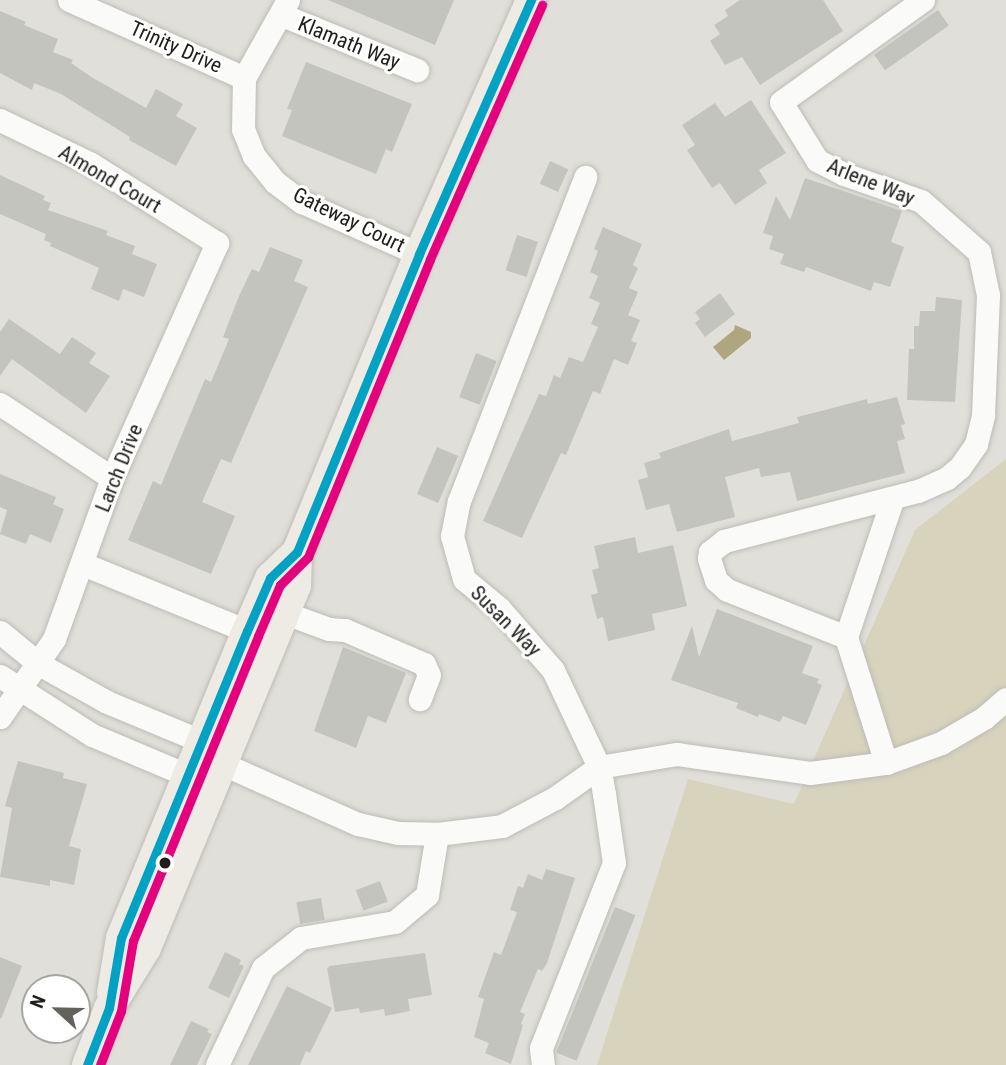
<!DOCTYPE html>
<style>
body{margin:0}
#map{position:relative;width:1006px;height:1065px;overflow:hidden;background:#e0dfd9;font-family:"Roboto Condensed",sans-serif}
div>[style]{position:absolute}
.green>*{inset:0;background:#d7d3bd}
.water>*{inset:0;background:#aea67e}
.building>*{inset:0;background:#c4c4bf;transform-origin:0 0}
.roads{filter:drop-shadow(0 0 2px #bdbcb7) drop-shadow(0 0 2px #bdbcb7)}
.minor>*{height:23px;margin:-11.5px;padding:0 11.5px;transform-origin:11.5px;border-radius:11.5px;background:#fafaf9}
.major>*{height:30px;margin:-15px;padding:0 15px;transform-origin:15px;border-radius:15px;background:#edebe4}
.bus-1>*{height:9px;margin:-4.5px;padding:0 4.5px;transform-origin:4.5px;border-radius:4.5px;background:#02a2c5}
.bus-2>*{height:9px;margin:-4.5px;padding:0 4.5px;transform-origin:4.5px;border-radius:4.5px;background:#e5007d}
.dots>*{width:19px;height:19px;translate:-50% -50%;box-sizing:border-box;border:4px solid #fff;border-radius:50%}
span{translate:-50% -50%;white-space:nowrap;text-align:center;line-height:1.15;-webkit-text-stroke:6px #fff;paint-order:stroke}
.street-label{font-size:21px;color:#1f1e1a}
.north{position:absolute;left:21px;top:974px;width:70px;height:70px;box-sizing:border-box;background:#fff;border:2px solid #a5a5a3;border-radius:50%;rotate:292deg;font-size:19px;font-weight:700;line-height:28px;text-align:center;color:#1f1e1a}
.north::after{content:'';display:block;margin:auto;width:24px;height:32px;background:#63625d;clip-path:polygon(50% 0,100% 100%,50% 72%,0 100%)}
</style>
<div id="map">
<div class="green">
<div style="clip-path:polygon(1006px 459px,1006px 1065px,597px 1065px,688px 779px,794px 804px,915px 530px)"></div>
</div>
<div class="water">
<div style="clip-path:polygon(735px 325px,751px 332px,751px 338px,724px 360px,713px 347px,734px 330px)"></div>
</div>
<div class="building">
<div style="clip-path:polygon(328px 0,454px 0,435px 45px)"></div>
<div style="clip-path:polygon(740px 0,823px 0,843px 31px,760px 85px,742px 57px,725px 65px,710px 41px,720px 34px,714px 25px,728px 16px,725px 10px)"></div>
<div style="left:938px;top:10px;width:19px;height:78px;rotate:55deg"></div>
<div style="clip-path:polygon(0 11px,26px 22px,24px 25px,58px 39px,53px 52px,73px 60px,71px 63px,93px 78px,146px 108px,156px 89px,183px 104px,176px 116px,197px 128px,176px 166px,129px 140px,130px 137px,61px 94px,34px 83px,32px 90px,0 73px)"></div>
<div style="clip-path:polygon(306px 62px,412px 104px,392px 152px,386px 149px,376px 174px,282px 136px,292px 110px,287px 109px)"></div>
<div style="clip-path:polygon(751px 100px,786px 153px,759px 170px,767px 183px,735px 205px,720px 183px,712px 188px,687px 150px,695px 145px,682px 125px,715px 103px,725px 117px)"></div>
<div style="left:550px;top:161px;width:20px;height:25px;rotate:24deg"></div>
<div style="clip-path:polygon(0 175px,45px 196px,43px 200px,51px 203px,48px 210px,108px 231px,106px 235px,135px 246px,132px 254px,157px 264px,144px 297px,123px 289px,119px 301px,91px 289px,99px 268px,50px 246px,51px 243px,44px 240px,46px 234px,0 214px)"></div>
<div style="clip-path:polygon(805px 178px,902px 211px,891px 242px,904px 247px,890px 287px,874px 282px,871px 291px,806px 267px,804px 272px,780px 264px,784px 254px,769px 249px,773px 236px,763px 233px,776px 196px,790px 220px)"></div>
<div style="clip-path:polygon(603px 227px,642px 244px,633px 265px,638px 268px,629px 288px,638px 292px,628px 315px,640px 320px,631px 341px,637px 343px,628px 365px,614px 359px,600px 394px,593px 391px,566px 455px,561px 453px,522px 538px,483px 521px,539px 394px,546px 396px,554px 375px,560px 378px,569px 357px,583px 362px,598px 327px,591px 324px,600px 303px,589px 298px,598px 276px,590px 272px,598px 251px,594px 249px)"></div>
<div style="left:517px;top:235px;width:22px;height:37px;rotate:18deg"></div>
<div style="clip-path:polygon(270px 247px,303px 260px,294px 281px,308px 287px,231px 463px,221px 459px,202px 502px,235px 516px,211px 574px,128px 540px,153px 481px,161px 485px,205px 379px,211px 382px,229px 339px,223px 337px,239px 296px,252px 269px,259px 272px)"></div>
<div style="clip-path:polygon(720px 293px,735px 314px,705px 337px,695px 323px,700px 319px,695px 312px)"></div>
<div style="clip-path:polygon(936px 297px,962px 300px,955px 402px,907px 400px,909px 349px,914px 349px,914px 326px,919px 326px,920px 311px,935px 311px)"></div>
<div style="clip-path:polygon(9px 319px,60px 354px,72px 337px,96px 353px,89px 363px,110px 376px,86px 413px,12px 359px,0 376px,0 332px)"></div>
<div style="left:476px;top:353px;width:22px;height:47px;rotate:21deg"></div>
<div style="clip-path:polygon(897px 397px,905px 424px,901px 425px,905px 439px,897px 441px,905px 473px,797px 501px,790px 472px,761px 477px,759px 468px,725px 477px,735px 517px,677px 532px,669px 504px,646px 510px,638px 480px,648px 477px,644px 463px,661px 458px,659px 453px,729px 429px,732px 441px,799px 423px,797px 417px,821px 411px,867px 399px,868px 404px)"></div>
<div style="left:437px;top:447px;width:23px;height:51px;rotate:23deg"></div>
<div style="clip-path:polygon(0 474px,56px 497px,53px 504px,64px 509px,51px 543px,30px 534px,26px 544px,0 534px,7px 510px,0 507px)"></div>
<div style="clip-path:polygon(635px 537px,638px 553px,673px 545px,687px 606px,652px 614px,655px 630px,608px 641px,603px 617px,597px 619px,591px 595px,598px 593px,592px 570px,599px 568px,594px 546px)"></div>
<div style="clip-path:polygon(717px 609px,813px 646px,802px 673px,819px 679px,817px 683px,822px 685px,806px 725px,783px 716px,780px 722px,759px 714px,758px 717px,736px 708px,738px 703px,671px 680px,692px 626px,699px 657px)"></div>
<div style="clip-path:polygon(343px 647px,406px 673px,386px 723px,368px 716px,356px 748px,314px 731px)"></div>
<div style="clip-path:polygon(18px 761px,64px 773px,63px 778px,87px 784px,69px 846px,81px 849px,74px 885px,50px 880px,50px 886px,0 877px,12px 808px,5px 806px)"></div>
<div style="clip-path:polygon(546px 869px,575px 878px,547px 963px,542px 971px,538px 969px,520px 1012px,525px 1014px,521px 1024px,523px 1025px,511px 1064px,485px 1053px,489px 1043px,474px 1037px,484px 999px,478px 997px,494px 952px,501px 955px,517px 912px,510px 910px,518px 886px,523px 888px,528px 874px,542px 880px)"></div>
<div style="left:380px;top:881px;width:22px;height:26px;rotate:69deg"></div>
<div style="left:321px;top:898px;width:22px;height:25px;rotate:80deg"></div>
<div style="left:615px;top:907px;width:22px;height:157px;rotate:22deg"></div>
<div style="clip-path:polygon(225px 952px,241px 960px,239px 964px,244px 966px,229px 998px,208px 988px)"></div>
<div style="clip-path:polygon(425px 953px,432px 995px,408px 999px,410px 1011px,385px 1016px,384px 1009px,360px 1013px,359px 1008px,335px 1012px,327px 968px,330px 966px)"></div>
<div style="clip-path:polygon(0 957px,22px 966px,1px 1019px,0 1018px)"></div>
<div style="clip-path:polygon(287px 986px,332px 1008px,310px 1053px,306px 1051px,300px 1065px,248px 1065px)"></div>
<div style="clip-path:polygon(191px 1021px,209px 1029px,207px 1032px,212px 1034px,197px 1065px,170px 1065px)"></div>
</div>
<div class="roads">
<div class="minor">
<div style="left:69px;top:0;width:192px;rotate:24deg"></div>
<div style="left:288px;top:0;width:90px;rotate:119.4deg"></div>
<div style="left:244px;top:78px;width:51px;rotate:91.1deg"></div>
<div style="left:243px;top:129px;width:29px;rotate:68deg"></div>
<div style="left:254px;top:156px;width:33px;rotate:51deg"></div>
<div style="left:275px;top:182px;width:34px;rotate:37deg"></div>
<div style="left:302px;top:202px;width:128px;rotate:24deg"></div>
<div style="left:282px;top:15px;width:146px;rotate:22.2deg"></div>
<div style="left:0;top:120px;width:101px;rotate:25.8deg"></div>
<div style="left:91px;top:164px;width:149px;rotate:32.1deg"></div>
<div style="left:217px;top:243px;width:257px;rotate:114.1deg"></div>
<div style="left:112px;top:478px;width:171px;rotate:109.8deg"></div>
<div style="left:54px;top:639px;width:95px;rotate:124.7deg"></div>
<div style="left:0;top:404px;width:134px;rotate:33.5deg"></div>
<div style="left:83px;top:564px;width:177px;rotate:22.2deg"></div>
<div style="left:285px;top:613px;width:47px;rotate:20deg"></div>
<div style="left:329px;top:629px;width:16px;rotate:4deg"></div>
<div style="left:345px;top:630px;width:86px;rotate:23.3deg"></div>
<div style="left:424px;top:664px;width:12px;rotate:66deg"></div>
<div style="left:429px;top:675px;width:26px;rotate:111deg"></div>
<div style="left:0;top:632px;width:50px;rotate:39.4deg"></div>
<div style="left:39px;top:664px;width:78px;rotate:29.2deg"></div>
<div style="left:107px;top:702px;width:104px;rotate:22.6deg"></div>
<div style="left:203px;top:742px;width:30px;rotate:48deg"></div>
<div style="left:223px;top:764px;width:148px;rotate:24deg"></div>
<div style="left:358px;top:824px;width:41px;rotate:12.7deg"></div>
<div style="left:398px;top:833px;width:39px;rotate:1deg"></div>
<div style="left:437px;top:834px;width:65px;rotate:-7deg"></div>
<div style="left:502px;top:826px;width:60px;rotate:-27.8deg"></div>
<div style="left:555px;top:798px;width:54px;rotate:-35.2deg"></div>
<div style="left:599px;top:767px;width:79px;rotate:-9.5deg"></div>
<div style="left:677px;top:754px;width:134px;rotate:8.1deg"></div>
<div style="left:810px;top:773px;width:77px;rotate:-7.5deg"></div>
<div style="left:886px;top:763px;width:59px;rotate:-20deg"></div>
<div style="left:941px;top:743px;width:50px;rotate:-30.2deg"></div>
<div style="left:984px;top:718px;width:29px;rotate:-41deg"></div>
<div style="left:846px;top:637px;width:128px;rotate:-158.4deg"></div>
<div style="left:727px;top:590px;width:15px;rotate:-138deg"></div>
<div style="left:716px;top:580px;width:23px;rotate:-108deg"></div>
<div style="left:709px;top:558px;width:6px;rotate:-81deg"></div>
<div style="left:710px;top:552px;width:18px;rotate:-38deg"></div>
<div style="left:724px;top:541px;width:200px;rotate:-14.5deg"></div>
<div style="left:918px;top:491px;width:32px;rotate:-24deg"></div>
<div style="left:947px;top:478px;width:17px;rotate:-40deg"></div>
<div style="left:960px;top:467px;width:28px;rotate:-55deg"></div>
<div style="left:976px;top:444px;width:30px;rotate:-76deg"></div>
<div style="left:983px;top:415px;width:120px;rotate:-87.6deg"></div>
<div style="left:988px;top:295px;width:44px;rotate:-101.8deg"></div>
<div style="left:979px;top:252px;width:77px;rotate:-138.7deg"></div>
<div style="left:921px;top:201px;width:82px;rotate:-160.7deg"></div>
<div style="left:844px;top:174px;width:30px;rotate:-153deg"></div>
<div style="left:817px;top:160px;width:68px;rotate:-121.8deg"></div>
<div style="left:781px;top:102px;width:175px;rotate:-35.7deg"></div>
<div style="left:0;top:676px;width:109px;rotate:32.7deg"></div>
<div style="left:92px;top:735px;width:105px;rotate:22.9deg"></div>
<div style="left:189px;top:776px;width:13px;rotate:-18deg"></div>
<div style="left:886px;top:763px;width:132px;rotate:-107.6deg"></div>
<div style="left:846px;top:637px;width:145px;rotate:-71.4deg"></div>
<div style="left:217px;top:1065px;width:107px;rotate:-64.6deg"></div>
<div style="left:263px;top:968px;width:48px;rotate:-38.3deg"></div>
<div style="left:301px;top:938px;width:95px;rotate:-9.7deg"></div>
<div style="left:395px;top:922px;width:42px;rotate:-40.2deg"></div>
<div style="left:427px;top:895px;width:62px;rotate:-80.7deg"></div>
<div style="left:543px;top:1065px;width:17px;rotate:-97deg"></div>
<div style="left:541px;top:1048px;width:199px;rotate:-68.5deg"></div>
<div style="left:614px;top:863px;width:70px;rotate:-98.2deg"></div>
<div style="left:604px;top:794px;width:27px;rotate:-100deg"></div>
<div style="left:599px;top:767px;width:107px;rotate:-115.4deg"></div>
<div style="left:553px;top:670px;width:82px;rotate:-131.1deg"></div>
<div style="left:499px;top:608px;width:45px;rotate:-140.4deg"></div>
<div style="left:464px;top:579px;width:45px;rotate:-105.6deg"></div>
<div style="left:452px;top:536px;width:36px;rotate:-79deg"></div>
<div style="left:459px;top:501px;width:348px;rotate:-68.7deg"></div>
</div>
<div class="major">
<div style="left:112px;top:993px;width:56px;rotate:-80.7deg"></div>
<div style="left:121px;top:938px;width:332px;rotate:-67.7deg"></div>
<div style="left:247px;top:631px;width:58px;rotate:-66.5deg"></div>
<div style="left:270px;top:578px;width:37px;rotate:-44deg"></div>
<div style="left:87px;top:1065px;width:61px;rotate:-68.9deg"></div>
<div style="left:109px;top:1008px;width:70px;rotate:-58.3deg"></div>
<div style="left:146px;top:948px;width:392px;rotate:-67.5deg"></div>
<div style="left:296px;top:586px;width:34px;rotate:-88deg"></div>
<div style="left:297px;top:552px;width:322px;rotate:-67.7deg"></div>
<div style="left:419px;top:254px;width:278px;rotate:-66.2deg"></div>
</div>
</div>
<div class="bus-1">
<div style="left:87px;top:1065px;width:61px;rotate:-68.9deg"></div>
<div style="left:109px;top:1008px;width:71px;rotate:-80.3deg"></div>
<div style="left:121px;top:938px;width:332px;rotate:-67.7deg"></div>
<div style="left:247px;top:631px;width:58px;rotate:-66.5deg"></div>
<div style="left:270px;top:578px;width:37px;rotate:-44deg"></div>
<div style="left:297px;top:552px;width:322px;rotate:-67.7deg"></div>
<div style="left:419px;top:254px;width:278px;rotate:-66.2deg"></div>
</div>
<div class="bus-2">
<div style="left:100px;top:1065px;width:58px;rotate:-68.7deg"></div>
<div style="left:121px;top:1011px;width:71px;rotate:-80.3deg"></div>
<div style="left:133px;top:941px;width:330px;rotate:-67.7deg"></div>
<div style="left:258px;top:636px;width:56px;rotate:-66.7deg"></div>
<div style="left:280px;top:585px;width:40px;rotate:-45deg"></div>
<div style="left:308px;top:557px;width:322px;rotate:-67.7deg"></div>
<div style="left:430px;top:259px;width:278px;rotate:-66.2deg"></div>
</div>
<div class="dots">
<div style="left:165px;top:863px;background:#1f1e1a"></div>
</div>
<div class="street-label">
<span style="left:349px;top:43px;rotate:22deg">Klamath Way</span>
<span style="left:176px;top:47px;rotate:24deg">Trinity Drive</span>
<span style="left:110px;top:179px;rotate:30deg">Almond Court</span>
<span style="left:871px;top:182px;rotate:22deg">Arlene Way</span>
<span style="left:349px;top:220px;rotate:26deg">Gateway Court</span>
<span style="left:119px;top:468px;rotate:-68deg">Larch Drive</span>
<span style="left:506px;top:621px;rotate:45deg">Susan Way</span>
</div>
<div class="north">N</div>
</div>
